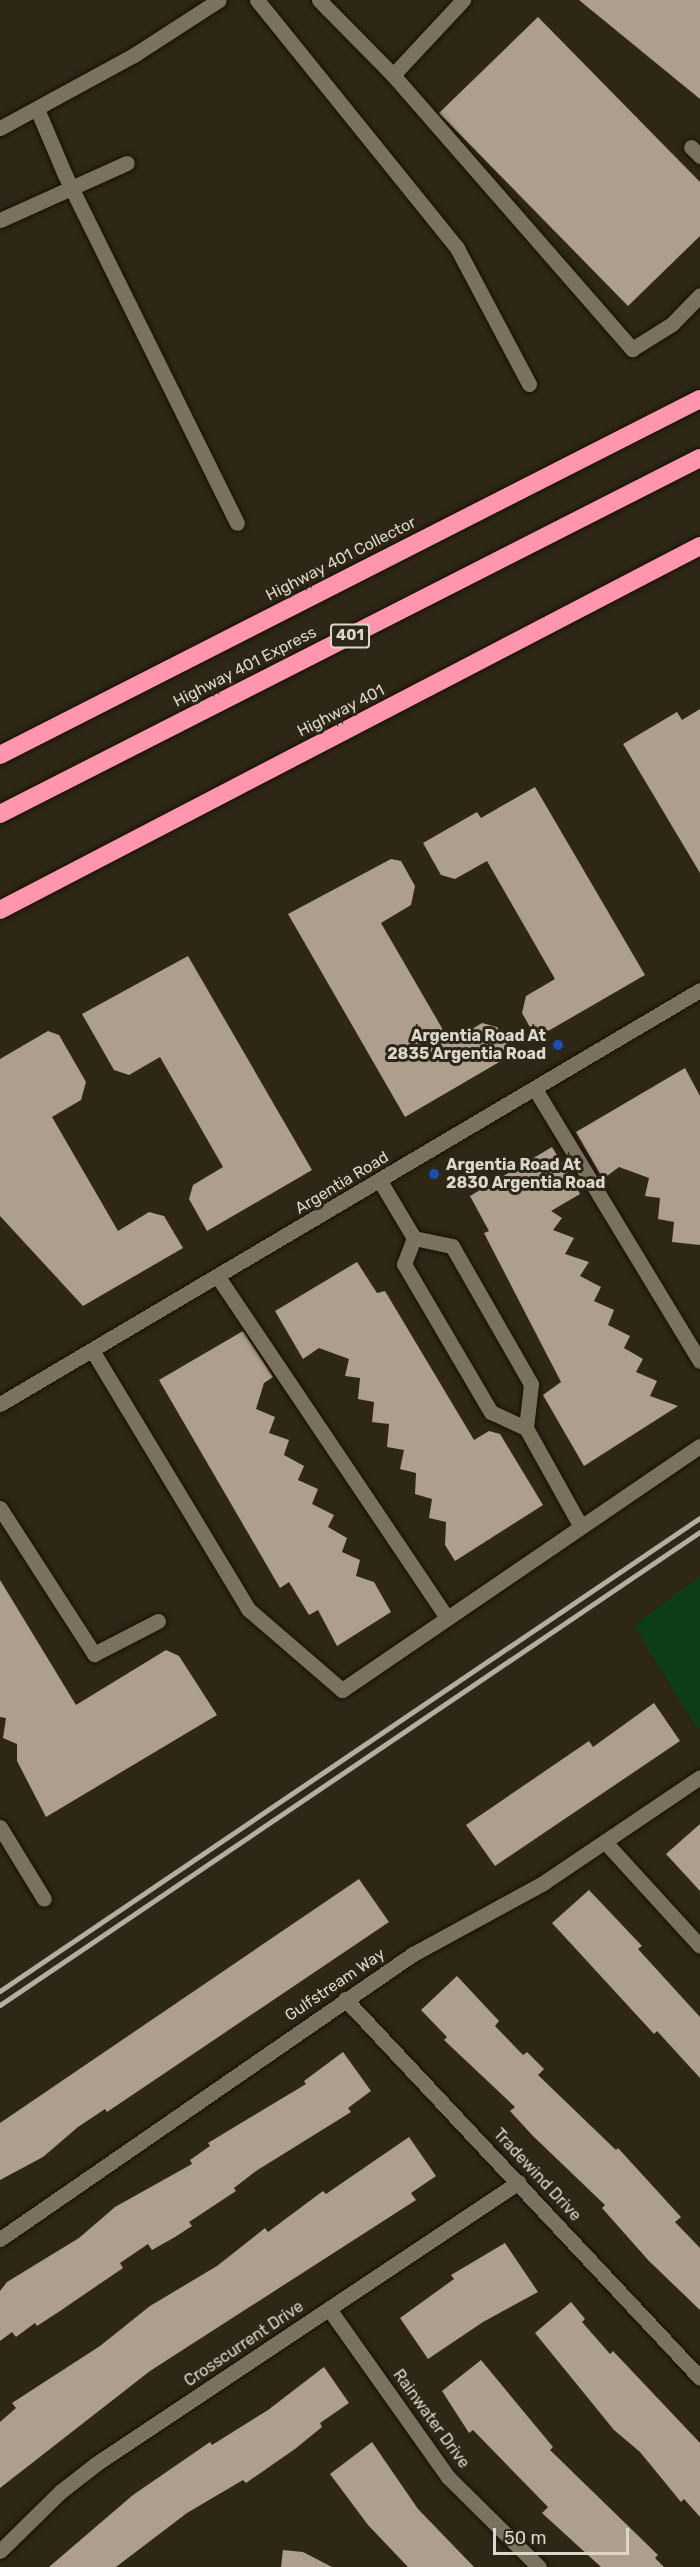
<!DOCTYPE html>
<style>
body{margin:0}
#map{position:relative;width:700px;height:2567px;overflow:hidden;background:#2e2716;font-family:Rubik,sans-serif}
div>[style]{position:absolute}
.green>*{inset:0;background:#0d3d16}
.building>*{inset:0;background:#ad9e8d}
.roads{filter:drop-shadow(0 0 2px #161002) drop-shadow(0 0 2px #161002)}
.minor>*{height:15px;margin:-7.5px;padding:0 7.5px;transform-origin:7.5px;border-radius:7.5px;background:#7a725f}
.highway>*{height:18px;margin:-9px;padding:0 9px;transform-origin:9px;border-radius:9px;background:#ff96ae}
.rail>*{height:4.5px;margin:-2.25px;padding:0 2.25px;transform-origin:2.25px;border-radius:2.25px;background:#b3aea2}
.dots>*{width:16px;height:16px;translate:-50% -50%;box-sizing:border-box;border:3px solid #2e2716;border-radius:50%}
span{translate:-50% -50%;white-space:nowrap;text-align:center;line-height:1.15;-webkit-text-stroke:6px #2e2716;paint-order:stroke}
.shield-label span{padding:2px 4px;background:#2e2716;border:2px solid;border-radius:4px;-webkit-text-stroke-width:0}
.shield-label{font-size:15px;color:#dcd7cd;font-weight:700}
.street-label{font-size:16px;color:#dcd7cd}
.poi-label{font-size:16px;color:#dcd7cd;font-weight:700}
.right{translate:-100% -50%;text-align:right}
.left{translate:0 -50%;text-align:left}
.scale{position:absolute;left:493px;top:2528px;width:136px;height:27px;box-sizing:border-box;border:3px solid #dcd7cd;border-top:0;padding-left:8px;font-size:18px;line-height:21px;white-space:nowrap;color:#dcd7cd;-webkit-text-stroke:4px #2e2716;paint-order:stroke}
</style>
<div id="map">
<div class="green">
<div style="clip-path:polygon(700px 1576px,700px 1728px,698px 1730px,634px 1626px)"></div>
</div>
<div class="building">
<div style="clip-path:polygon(579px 0,700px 0,700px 99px)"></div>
<div style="clip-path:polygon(538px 17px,700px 182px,700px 236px,628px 306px,439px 113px)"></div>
<div style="clip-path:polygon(700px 709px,700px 873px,623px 744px,677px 712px,682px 720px)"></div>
<div style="clip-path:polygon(535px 787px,645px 975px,536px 1038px,522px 1013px,526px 996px,555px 979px,487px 861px,455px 879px,441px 875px,423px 843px,477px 812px,481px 818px)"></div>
<div style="clip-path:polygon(391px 859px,401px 861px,415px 886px,411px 905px,381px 923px,450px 1042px,482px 1023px,497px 1027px,513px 1054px,405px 1117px,288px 914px)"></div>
<div style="clip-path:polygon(188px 956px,312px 1170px,207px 1231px,189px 1199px,193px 1185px,223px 1167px,160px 1057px,129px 1075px,114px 1070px,82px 1014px)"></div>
<div style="clip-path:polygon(48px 1031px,59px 1035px,86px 1082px,81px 1100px,52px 1117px,118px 1231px,149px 1212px,164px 1216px,183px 1248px,83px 1306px,0 1216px,0 1059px)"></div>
<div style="clip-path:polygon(685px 1068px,700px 1096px,700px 1245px,672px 1242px,674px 1222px,658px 1219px,660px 1198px,645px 1196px,649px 1178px,619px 1167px,603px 1179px,576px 1132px)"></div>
<div style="clip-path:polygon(552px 1147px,580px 1194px,551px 1211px,562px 1218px,553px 1230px,574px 1238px,565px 1254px,589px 1262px,580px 1276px,601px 1287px,594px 1301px,614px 1310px,608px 1325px,630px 1336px,624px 1348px,643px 1359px,636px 1372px,657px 1381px,650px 1396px,678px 1406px,584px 1466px,543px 1395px,561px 1382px,484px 1233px,489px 1231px,470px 1196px)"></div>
<div style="clip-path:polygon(357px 1262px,377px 1293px,385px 1291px,474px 1440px,489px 1431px,500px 1434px,543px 1505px,455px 1561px,445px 1545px,446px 1522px,429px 1518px,432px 1499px,415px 1494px,416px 1473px,400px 1469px,404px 1450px,387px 1447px,389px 1424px,372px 1422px,374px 1402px,358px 1399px,360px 1378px,345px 1376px,349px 1359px,319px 1348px,303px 1359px,275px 1311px)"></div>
<div style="clip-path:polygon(243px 1331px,273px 1377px,264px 1383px,256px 1409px,275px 1417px,269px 1433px,289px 1440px,284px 1455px,304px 1466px,298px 1480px,318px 1489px,312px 1504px,334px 1515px,328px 1527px,347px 1538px,342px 1552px,360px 1560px,356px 1576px,374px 1582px,391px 1612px,337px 1646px,318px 1610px,309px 1615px,289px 1582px,280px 1588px,159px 1380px)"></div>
<div style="clip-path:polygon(0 1580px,76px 1705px,166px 1650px,179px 1656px,217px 1715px,46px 1817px,17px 1761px,17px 1744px,3px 1738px,6px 1718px,0 1717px)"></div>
<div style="clip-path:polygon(654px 1703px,680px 1741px,495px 1866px,466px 1825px,589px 1741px,593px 1747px)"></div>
<div style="clip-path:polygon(700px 1824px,700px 1891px,666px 1854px)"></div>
<div style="clip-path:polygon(359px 1879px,389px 1922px,107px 2112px,105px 2109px,78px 2127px,43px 2157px,0 2180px,0 2123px)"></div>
<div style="clip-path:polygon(589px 1890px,642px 1946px,638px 1949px,700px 2017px,700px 2078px,657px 2031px,654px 2034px,552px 1923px)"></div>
<div style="clip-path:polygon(457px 1976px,499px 2021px,495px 2026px,523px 2055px,527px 2052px,544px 2069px,538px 2075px,616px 2150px,618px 2148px,681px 2217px,675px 2222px,700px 2248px,700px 2310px,649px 2261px,602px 2208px,605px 2205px,533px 2136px,510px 2111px,515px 2107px,444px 2040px,447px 2037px,421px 2010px)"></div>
<div style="clip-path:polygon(343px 2052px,371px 2091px,348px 2108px,351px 2112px,256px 2171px,234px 2188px,236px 2191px,189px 2222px,192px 2226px,175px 2237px,152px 2250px,148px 2244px,120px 2263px,123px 2268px,60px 2311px,37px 2326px,35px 2323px,16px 2337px,12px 2332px,0 2341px,0 2291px,7px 2282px,79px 2238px,115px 2207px,192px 2164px,190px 2160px,210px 2146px,208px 2143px,306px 2084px,304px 2081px)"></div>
<div style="clip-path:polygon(409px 2137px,436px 2176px,411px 2193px,416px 2200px,150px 2371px,0 2488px,0 2422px,16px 2408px,12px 2403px,100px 2346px,150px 2306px,217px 2266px,265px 2228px,268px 2232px,323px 2191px,326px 2194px)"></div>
<div style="clip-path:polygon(505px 2243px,538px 2292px,483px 2322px,428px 2359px,400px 2318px,454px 2279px,451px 2275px)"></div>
<div style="clip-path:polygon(571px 2302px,585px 2319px,582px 2322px,610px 2354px,613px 2351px,700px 2443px,700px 2517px,684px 2499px,681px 2502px,640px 2452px,614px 2430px,535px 2333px)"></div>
<div style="clip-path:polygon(481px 2360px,553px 2447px,550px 2450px,658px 2555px,655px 2558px,664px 2567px,601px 2567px,542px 2513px,548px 2507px,473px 2430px,469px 2433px,442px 2391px)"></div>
<div style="clip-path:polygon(324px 2367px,349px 2403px,320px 2423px,322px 2427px,295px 2449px,246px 2483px,243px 2480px,187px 2513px,116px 2567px,49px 2567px,133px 2495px,210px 2442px,212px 2445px,268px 2410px)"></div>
<div style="clip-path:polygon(372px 2442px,418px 2509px,474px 2567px,408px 2567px,368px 2525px,330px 2474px)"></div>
<div style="clip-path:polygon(283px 2550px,303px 2552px,332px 2567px,281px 2567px)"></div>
</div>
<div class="roads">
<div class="minor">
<div style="left:257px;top:0;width:319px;rotate:51.1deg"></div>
<div style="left:457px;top:248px;width:154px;rotate:62.1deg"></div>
<div style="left:319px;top:0;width:105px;rotate:45.4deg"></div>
<div style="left:393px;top:75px;width:103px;rotate:-47deg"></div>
<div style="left:393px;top:75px;width:364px;rotate:48.9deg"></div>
<div style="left:632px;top:349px;width:47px;rotate:-32deg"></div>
<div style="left:672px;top:324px;width:40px;rotate:-46deg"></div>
<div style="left:37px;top:109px;width:72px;rotate:67deg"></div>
<div style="left:65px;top:175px;width:388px;rotate:63.7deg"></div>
<div style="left:0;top:128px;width:153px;rotate:-28.6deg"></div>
<div style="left:134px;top:55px;width:101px;rotate:-32.9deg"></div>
<div style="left:691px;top:147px;width:13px;rotate:45deg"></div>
<div style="left:0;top:220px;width:139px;rotate:-24.2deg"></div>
<div style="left:535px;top:1089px;width:318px;rotate:58.8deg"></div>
<div style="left:380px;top:1181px;width:66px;rotate:59.2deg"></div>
<div style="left:414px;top:1238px;width:28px;rotate:111deg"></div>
<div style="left:404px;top:1264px;width:172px;rotate:59.6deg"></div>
<div style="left:491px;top:1412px;width:38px;rotate:25deg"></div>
<div style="left:526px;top:1428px;width:113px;rotate:60.9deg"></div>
<div style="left:414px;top:1238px;width:39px;rotate:12deg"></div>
<div style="left:452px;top:1246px;width:159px;rotate:60.2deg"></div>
<div style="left:531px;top:1384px;width:44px;rotate:96.5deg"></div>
<div style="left:218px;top:1277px;width:411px;rotate:56.1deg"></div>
<div style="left:92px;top:1350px;width:302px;rotate:58.9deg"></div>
<div style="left:248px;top:1609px;width:124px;rotate:40.8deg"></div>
<div style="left:342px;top:1690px;width:433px;rotate:-34.3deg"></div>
<div style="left:0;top:1404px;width:813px;rotate:-30.6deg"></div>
<div style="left:0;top:1508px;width:174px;rotate:57.2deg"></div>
<div style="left:94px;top:1654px;width:72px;rotate:-27.3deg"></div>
<div style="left:0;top:1827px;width:84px;rotate:58.6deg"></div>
<div style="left:606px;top:1843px;width:139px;rotate:47.6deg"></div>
<div style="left:345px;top:1999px;width:519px;rotate:46.87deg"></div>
<div style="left:0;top:2239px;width:502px;rotate:-34.61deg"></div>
<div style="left:413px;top:1954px;width:148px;rotate:-28.6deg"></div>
<div style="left:543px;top:1883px;width:189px;rotate:-34deg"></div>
<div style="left:329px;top:2309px;width:206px;rotate:54.7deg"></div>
<div style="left:448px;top:2477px;width:128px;rotate:44.7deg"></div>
<div style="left:0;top:2551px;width:84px;rotate:-44.5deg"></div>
<div style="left:60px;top:2492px;width:46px;rotate:-37.9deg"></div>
<div style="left:96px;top:2464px;width:508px;rotate:-33.69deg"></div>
</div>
<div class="highway">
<div style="left:0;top:755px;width:785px;rotate:-26.96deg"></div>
<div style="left:0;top:814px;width:785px;rotate:-26.96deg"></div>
<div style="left:0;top:910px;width:789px;rotate:-27.47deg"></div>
</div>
</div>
<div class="rail">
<div style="left:0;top:1991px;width:845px;rotate:-34.05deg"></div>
<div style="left:0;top:2005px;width:845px;rotate:-34.05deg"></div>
</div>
<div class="dots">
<div style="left:558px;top:1045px;background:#1a4fb4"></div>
<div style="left:434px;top:1174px;background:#1a4fb4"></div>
</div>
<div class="shield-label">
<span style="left:350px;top:636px">401</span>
</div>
<div class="street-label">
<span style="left:341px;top:559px;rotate:-27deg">Highway 401 Collector</span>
<span style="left:245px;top:667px;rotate:-27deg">Highway 401 Express</span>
<span style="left:341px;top:711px;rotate:-27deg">Highway 401</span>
<span style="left:342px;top:1183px;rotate:-31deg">Argentia Road</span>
<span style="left:335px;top:1985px;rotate:-34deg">Gulfstream Way</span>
<span style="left:537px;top:2175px;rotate:47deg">Tradewind Drive</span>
<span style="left:244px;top:2344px;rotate:-34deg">Crosscurrent Drive</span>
<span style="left:431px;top:2419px;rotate:54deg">Rainwater Drive</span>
</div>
<div class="poi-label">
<span class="right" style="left:546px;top:1045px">Argentia Road At<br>2835 Argentia Road</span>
<span class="left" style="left:446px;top:1174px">Argentia Road At<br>2830 Argentia Road</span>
</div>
<div class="scale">50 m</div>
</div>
